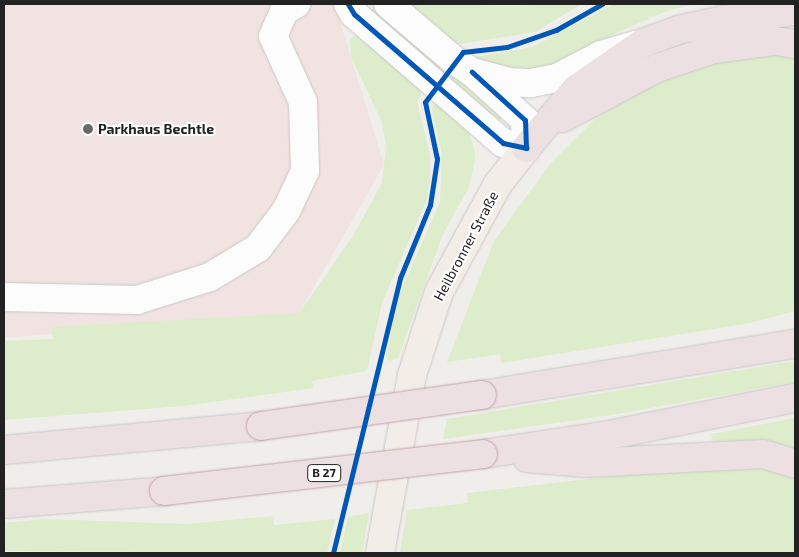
<!DOCTYPE html>
<meta charset="utf-8">
<style>
body{margin:0}
#map{position:relative;width:799px;height:557px;overflow:hidden;background:#f0eeeb;font-family:"Exo 2",sans-serif}
div>[style]{position:absolute}
.commercial>*{inset:0;background:#f1e3e1}
.grass>*{inset:0;background:#ddeccb;transform-origin:0 0}
.roads{filter:drop-shadow(0 0 1px #c9c8c7) drop-shadow(0 0 1px #c9c8c7)}
.minor>*{height:28px;margin:-14px;padding:0 14px;transform-origin:14px;border-radius:14px;background:#fdfcfc}
.major>*{height:28px;margin:-14px;padding:0 14px;transform-origin:14px;border-radius:14px;background:#f3ede7}
.highway>*{height:28px;margin:-14px;padding:0 14px;transform-origin:14px;border-radius:14px;background:#ece0e2}
.bridges{filter:drop-shadow(0 0 1px #c5a2ac) drop-shadow(0 0 1px #c5a2ac)}
.highway-bridge>*{height:28px;margin:-14px;padding:0 14px;transform-origin:14px;border-radius:14px;background:#ece0e2}
.cycleway>*{height:5px;margin:-2.5px;padding:0 2.5px;transform-origin:2.5px;border-radius:2.5px;background:#0057b8}
.dots>*{width:14px;height:14px;translate:-50% -50%;box-sizing:border-box;border:2px solid #fff;border-radius:50%}
span{translate:-50% -50%;white-space:nowrap;text-align:center;line-height:1.15;-webkit-text-stroke:4px #fff;paint-order:stroke}
.shield-label span{padding:1px 4px;background:#fff;border:1px solid;border-radius:4px;-webkit-text-stroke-width:0}
.shield-label{font-size:12px;color:#222;font-weight:700}
.poi-label{font-size:14px;color:#222;font-weight:700}
.left{translate:0 -50%;text-align:left}
.street-label{font-size:14px;color:#222}
.frame{position:absolute;inset:0;border:5px solid #222;pointer-events:none}
</style>
<div id="map">
<div class="commercial">
<div style="clip-path:polygon(4px 4px,335px 4px,384px 165px,299px 313px,4px 338px)"></div>
</div>
<div class="grass">
<div style="clip-path:polygon(402px 4px,511px 6px,582px 4px,535px 32px,453px 45px)"></div>
<div style="clip-path:polygon(614px 4px,693px 4px,664px 12px,614px 34px,551px 68px,531px 72px,481px 65px,475px 57px,533px 47px)"></div>
<div style="left:375px;top:5px;width:89px;height:8px;rotate:41deg"></div>
<div style="clip-path:polygon(357px 34px,425px 86px,417px 102px,430px 156px,430px 179px,427px 199px,382px 303px,367px 371px,312px 381px,313px 388px,183px 406px,4px 420px,4px 341px,53px 339px,51px 327px,299px 313px,353px 236px,382px 183px,386px 147px,382px 122px,351px 57px,350px 39px)"></div>
<div style="clip-path:polygon(736px 53px,795px 53px,795px 311px,750px 323px,501px 363px,500px 354px,447px 362px,494px 241px,550px 164px,593px 121px,641px 88px)"></div>
<div style="clip-path:polygon(454px 73px,503px 116px,498px 123px,447px 81px)"></div>
<div style="clip-path:polygon(436px 94px,466px 123px,476px 155px,469px 187px,443px 234px,398px 358px,390px 361px,386px 357px,399px 295px,440px 202px,442px 154px,432px 110px)"></div>
<div style="clip-path:polygon(795px 361px,795px 382px,612px 415px,443px 439px,447px 419px)"></div>
<div style="clip-path:polygon(795px 418px,795px 454px,754px 445px,713px 442px,711px 434px)"></div>
<div style="clip-path:polygon(755px 465px,795px 477px,795px 553px,400px 553px,407px 510px,468px 503px,467px 493px,640px 473px)"></div>
<div style="clip-path:polygon(369px 513px,362px 553px,340px 553px,348px 517px)"></div>
<div style="clip-path:polygon(272px 516px,274px 525px,335px 519px,327px 553px,4px 551px,4px 523px,44px 519px,187px 524px)"></div>
</div>
<div class="roads">
<div class="minor">
<div style="left:348px;top:4px;width:12px;rotate:59deg"></div>
<div style="left:354px;top:14px;width:197px;rotate:40.9deg"></div>
<div style="left:503px;top:143px;width:24px;rotate:12deg"></div>
<div style="left:526px;top:148px;width:28px;rotate:-92deg"></div>
<div style="left:525px;top:120px;width:72px;rotate:-137.8deg"></div>
<div style="left:388px;top:4px;width:88px;rotate:40.4deg"></div>
<div style="left:455px;top:61px;width:20px;rotate:33deg"></div>
<div style="left:472px;top:72px;width:38px;rotate:15deg"></div>
<div style="left:509px;top:82px;width:22px;rotate:3deg"></div>
<div style="left:531px;top:83px;width:26px;rotate:-11deg"></div>
<div style="left:557px;top:78px;width:50px;rotate:-27.6deg"></div>
<div style="left:601px;top:55px;width:37px;rotate:-16deg"></div>
<div style="left:4px;top:297px;width:133px;rotate:1.3deg"></div>
<div style="left:137px;top:300px;width:77px;rotate:-17.5deg"></div>
<div style="left:210px;top:277px;width:56px;rotate:-31.1deg"></div>
<div style="left:258px;top:248px;width:46px;rotate:-52.9deg"></div>
<div style="left:286px;top:211px;width:44px;rotate:-64.6deg"></div>
<div style="left:305px;top:171px;width:69px;rotate:-91.7deg"></div>
<div style="left:303px;top:102px;width:72px;rotate:-114.4deg"></div>
<div style="left:273px;top:36px;width:27px;rotate:-66deg"></div>
<div style="left:284px;top:11px;width:14px;rotate:-30deg"></div>
</div>
<div class="major">
<div style="left:380px;top:553px;width:181px;rotate:-79.8deg"></div>
<div style="left:412px;top:375px;width:87px;rotate:-72deg"></div>
<div style="left:439px;top:292px;width:123px;rotate:-61.4deg"></div>
<div style="left:498px;top:184px;width:46px;rotate:-52.1deg"></div>
</div>
<div class="highway">
<div style="left:562px;top:118px;width:107px;rotate:-27.8deg"></div>
<div style="left:657px;top:68px;width:60px;rotate:-18.4deg"></div>
<div style="left:714px;top:49px;width:61px;rotate:-7.6deg"></div>
<div style="left:774px;top:41px;width:21px;rotate:8deg"></div>
<div style="left:526px;top:148px;width:77px;rotate:-49.7deg"></div>
<div style="left:576px;top:89px;width:81px;rotate:-34.5deg"></div>
<div style="left:643px;top:43px;width:37px;rotate:-20deg"></div>
<div style="left:678px;top:30px;width:47px;rotate:-12.3deg"></div>
<div style="left:724px;top:20px;width:72px;rotate:-7.2deg"></div>
<div style="left:482px;top:395px;width:317px;rotate:-9.3deg"></div>
<div style="left:4px;top:450px;width:258px;rotate:-5.3deg"></div>
<div style="left:483px;top:454px;width:122px;rotate:-8.5deg"></div>
<div style="left:604px;top:436px;width:195px;rotate:-11.3deg"></div>
<div style="left:527px;top:458px;width:59px;rotate:4.8deg"></div>
<div style="left:586px;top:463px;width:177px;rotate:-2.9deg"></div>
<div style="left:763px;top:454px;width:34px;rotate:17deg"></div>
<div style="left:4px;top:504px;width:161px;rotate:-4.6deg"></div>
</div>
</div>
<div class="bridges">
<div class="highway-bridge">
<div style="left:261px;top:426px;width:223px;rotate:-8deg"></div>
<div style="left:164px;top:491px;width:321px;rotate:-6.6deg"></div>
</div>
</div>
<div class="cycleway">
<div style="left:348px;top:4px;width:12px;rotate:59deg"></div>
<div style="left:354px;top:14px;width:197px;rotate:40.9deg"></div>
<div style="left:503px;top:143px;width:24px;rotate:12deg"></div>
<div style="left:526px;top:148px;width:28px;rotate:-92deg"></div>
<div style="left:525px;top:120px;width:72px;rotate:-137.8deg"></div>
<div style="left:333px;top:553px;width:283px;rotate:-76.3deg"></div>
<div style="left:400px;top:278px;width:79px;rotate:-67.7deg"></div>
<div style="left:430px;top:205px;width:47px;rotate:-81.3deg"></div>
<div style="left:437px;top:159px;width:58px;rotate:-101.9deg"></div>
<div style="left:425px;top:102px;width:63px;rotate:-52.8deg"></div>
<div style="left:463px;top:52px;width:44px;rotate:-6.5deg"></div>
<div style="left:507px;top:47px;width:52px;rotate:-19.1deg"></div>
<div style="left:556px;top:30px;width:53px;rotate:-29.5deg"></div>
</div>
<div class="dots">
<div style="left:88px;top:129px;background:#6a6968"></div>
</div>
<div class="shield-label">
<span style="left:324px;top:473px">B 27</span>
</div>
<div class="poi-label">
<span class="left" style="left:98px;top:129px">Parkhaus Bechtle</span>
</div>
<div class="street-label">
<span style="left:466px;top:246px;rotate:-62deg">Heilbronner Straße</span>
</div>
<div class="frame"></div>
</div>
